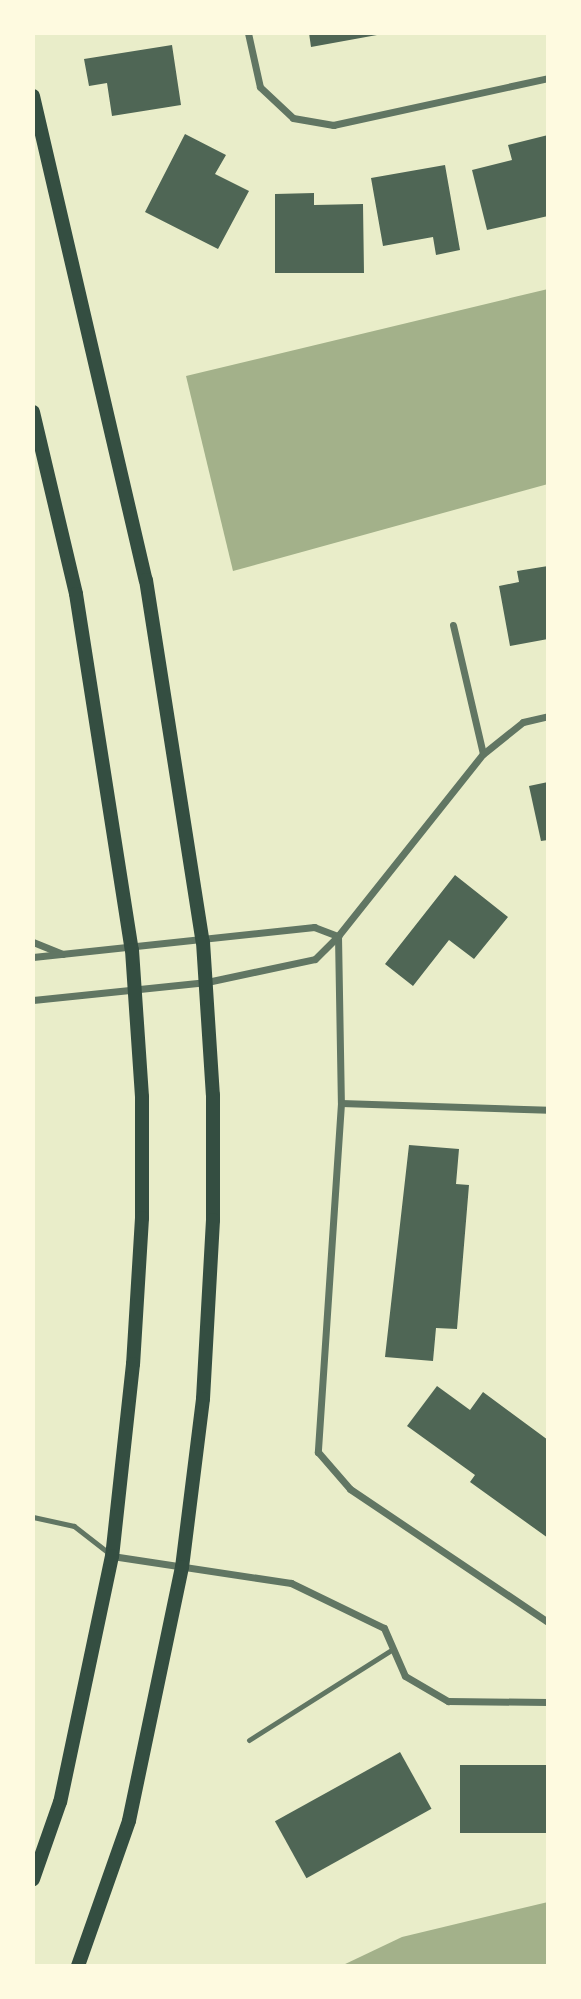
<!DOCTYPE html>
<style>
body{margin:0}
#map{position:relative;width:581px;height:1999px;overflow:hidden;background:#e9edc9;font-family:Manrope,sans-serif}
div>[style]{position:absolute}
.water>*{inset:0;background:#a3b18a}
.building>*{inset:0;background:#4f6655;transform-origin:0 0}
.service>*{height:5px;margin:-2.5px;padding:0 2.5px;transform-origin:2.5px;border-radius:2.5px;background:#617663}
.minor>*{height:7px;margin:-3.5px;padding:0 3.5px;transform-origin:3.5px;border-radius:3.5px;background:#617663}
.secondary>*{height:14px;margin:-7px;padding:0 7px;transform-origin:7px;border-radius:7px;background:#344e41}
span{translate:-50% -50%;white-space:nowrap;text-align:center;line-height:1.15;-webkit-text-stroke:6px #fefae0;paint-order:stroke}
.frame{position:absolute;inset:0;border:35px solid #fefae0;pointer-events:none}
</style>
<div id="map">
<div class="water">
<div style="clip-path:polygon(548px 289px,548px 484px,233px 571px,186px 376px)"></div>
<div style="clip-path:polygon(548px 1902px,548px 1966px,341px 1966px,402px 1937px)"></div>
</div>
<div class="building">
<div style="clip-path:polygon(309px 33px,377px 33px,377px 35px,311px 47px)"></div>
<div style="clip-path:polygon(172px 45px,181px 105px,112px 116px,107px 83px,89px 86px,84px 59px)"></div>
<div style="clip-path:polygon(185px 134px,226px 155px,215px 174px,249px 191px,218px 249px,145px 212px)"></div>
<div style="clip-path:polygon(548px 135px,548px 216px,487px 230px,472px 170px,512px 160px,508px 145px)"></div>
<div style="clip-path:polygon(445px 165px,460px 250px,436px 255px,433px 237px,383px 246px,371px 178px)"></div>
<div style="clip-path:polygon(314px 193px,314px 205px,363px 204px,364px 273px,275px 273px,275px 194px)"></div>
<div style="clip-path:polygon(548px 566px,548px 639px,510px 646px,499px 586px,519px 582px,517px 571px)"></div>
<div style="clip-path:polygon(548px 782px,548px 840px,541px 841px,529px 786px)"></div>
<div style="clip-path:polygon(455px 875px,508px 917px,474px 959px,449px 940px,413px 986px,385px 964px)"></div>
<div style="clip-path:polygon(409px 1145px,459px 1149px,456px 1184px,469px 1185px,457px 1329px,436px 1328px,433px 1361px,385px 1357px)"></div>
<div style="clip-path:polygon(437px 1386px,470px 1410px,483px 1392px,548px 1440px,548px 1538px,470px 1482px,475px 1475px,407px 1426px)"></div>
<div style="left:400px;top:1752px;width:65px;height:143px;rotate:61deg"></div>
<div style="left:548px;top:1765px;width:68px;height:88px;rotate:90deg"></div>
</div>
<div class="service">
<div style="left:33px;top:1517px;width:42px;rotate:12.4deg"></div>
<div style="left:74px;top:1526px;width:46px;rotate:37.9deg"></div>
<div style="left:249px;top:1740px;width:170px;rotate:-32.3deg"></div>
</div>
<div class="minor">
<div style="left:248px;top:33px;width:55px;rotate:77.5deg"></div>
<div style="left:260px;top:87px;width:45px;rotate:43.2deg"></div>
<div style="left:293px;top:118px;width:41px;rotate:9.9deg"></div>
<div style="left:333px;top:125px;width:220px;rotate:-12.3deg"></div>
<div style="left:453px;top:625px;width:132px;rotate:76.9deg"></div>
<div style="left:338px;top:936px;width:167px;rotate:89deg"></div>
<div style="left:341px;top:1103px;width:350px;rotate:93.8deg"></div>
<div style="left:318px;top:1452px;width:49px;rotate:49.1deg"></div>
<div style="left:350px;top:1489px;width:239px;rotate:33.9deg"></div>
<div style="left:33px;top:942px;width:32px;rotate:22deg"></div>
<div style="left:33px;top:957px;width:283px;rotate:-6.1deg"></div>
<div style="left:314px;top:927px;width:26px;rotate:21deg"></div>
<div style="left:33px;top:1000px;width:175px;rotate:-5.9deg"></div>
<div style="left:207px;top:982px;width:110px;rotate:-12deg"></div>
<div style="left:315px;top:959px;width:33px;rotate:-45deg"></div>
<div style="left:338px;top:936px;width:233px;rotate:-51.5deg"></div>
<div style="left:483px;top:754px;width:51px;rotate:-38.7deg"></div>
<div style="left:523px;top:722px;width:26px;rotate:-13deg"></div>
<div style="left:341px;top:1103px;width:207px;rotate:1.9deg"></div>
<div style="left:112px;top:1556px;width:181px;rotate:8.6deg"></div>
<div style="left:291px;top:1583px;width:103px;rotate:25.8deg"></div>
<div style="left:384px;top:1628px;width:52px;rotate:66.4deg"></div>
<div style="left:405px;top:1676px;width:50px;rotate:30.2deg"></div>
<div style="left:448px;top:1701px;width:100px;rotate:0.6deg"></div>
</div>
<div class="secondary">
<div style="left:33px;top:96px;width:497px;rotate:76.9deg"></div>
<div style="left:146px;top:580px;width:366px;rotate:81.1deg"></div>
<div style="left:203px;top:942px;width:153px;rotate:86.3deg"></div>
<div style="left:213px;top:1095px;width:125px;rotate:90deg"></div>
<div style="left:213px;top:1220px;width:179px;rotate:93.2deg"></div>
<div style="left:203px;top:1399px;width:169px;rotate:97.1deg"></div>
<div style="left:182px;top:1567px;width:259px;rotate:101.8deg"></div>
<div style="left:129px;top:1821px;width:154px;rotate:109.4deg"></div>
<div style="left:33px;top:412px;width:187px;rotate:76.7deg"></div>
<div style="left:76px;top:594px;width:360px;rotate:81.1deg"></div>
<div style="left:132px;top:950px;width:147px;rotate:86.1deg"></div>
<div style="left:142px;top:1097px;width:121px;rotate:90deg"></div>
<div style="left:142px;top:1218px;width:146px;rotate:93.5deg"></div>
<div style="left:133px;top:1364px;width:193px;rotate:96.2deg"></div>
<div style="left:112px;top:1556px;width:251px;rotate:101.9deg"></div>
<div style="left:60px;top:1802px;width:82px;rotate:109.3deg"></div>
</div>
<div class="frame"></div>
</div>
